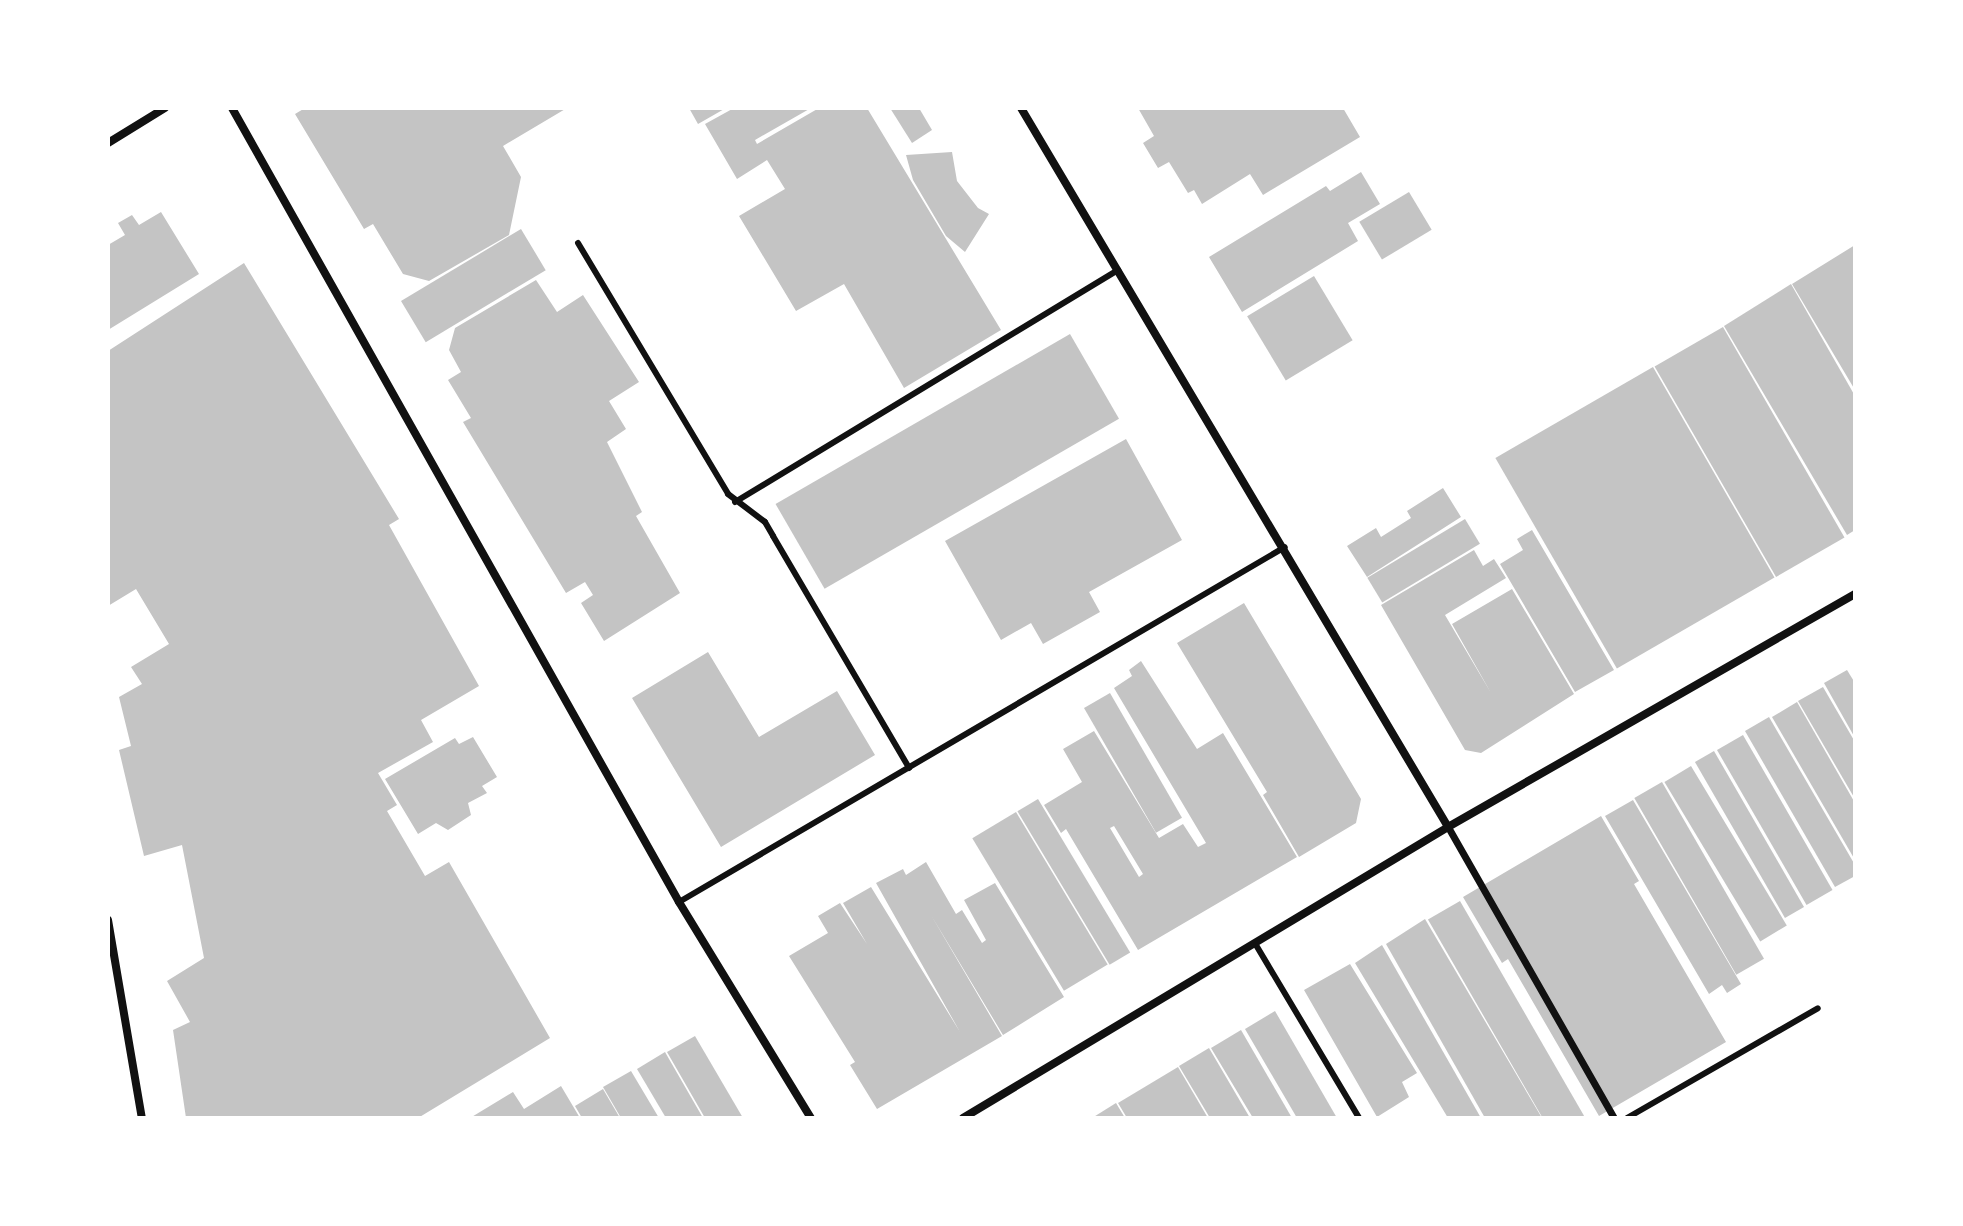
<!DOCTYPE html>
<style>
body{margin:0}
#map{position:relative;width:1963px;height:1226px;overflow:hidden;background:#fff;font-family:Spectral,serif}
div>[style]{position:absolute}
.building>*{inset:0;background:#c4c4c4;transform-origin:0 0}
.service>*{height:6px;margin:-3px;padding:0 3px;transform-origin:3px;border-radius:3px;background:#111}
.pedestrian>*{height:7px;margin:-3.5px;padding:0 3.5px;transform-origin:3.5px;border-radius:3.5px;background:#111}
.minor>*{height:8px;margin:-4px;padding:0 4px;transform-origin:4px;border-radius:4px;background:#111}
span{translate:-50% -50%;white-space:nowrap;text-align:center;line-height:1.15;-webkit-text-stroke:7px #fff;paint-order:stroke}
.frame{position:absolute;inset:0;border:110px solid #fff;pointer-events:none}
</style>
<div id="map">
<div class="building">
<div style="clip-path:polygon(305px 108px,567px 108px,503px 146px,521px 177px,509px 235px,429px 281px,403px 274px,373px 224px,364px 229px,295px 114px)"></div>
<div style="clip-path:polygon(689px 108px,726px 108px,698px 124px)"></div>
<div style="clip-path:polygon(734px 108px,811px 108px,755px 140px,757px 144px,819px 108px,867px 108px,1001px 330px,904px 388px,844px 284px,796px 311px,739px 216px,785px 189px,767px 160px,737px 179px,705px 124px)"></div>
<div style="clip-path:polygon(890px 108px,919px 108px,932px 130px,912px 143px)"></div>
<div style="clip-path:polygon(1138px 108px,1343px 108px,1360px 137px,1263px 195px,1250px 174px,1202px 204px,1194px 190px,1188px 193px,1169px 162px,1158px 168px,1143px 143px,1154px 136px)"></div>
<div style="clip-path:polygon(952px 152px,957px 181px,978px 208px,989px 214px,965px 252px,946px 236px,913px 180px,906px 155px)"></div>
<div style="clip-path:polygon(1361px 172px,1380px 204px,1348px 223px,1358px 241px,1242px 312px,1209px 257px,1326px 186px,1330px 191px)"></div>
<div style="left:1409px;top:192px;width:44px;height:58px;rotate:59deg"></div>
<div style="clip-path:polygon(161px 212px,199px 274px,108px 330px,108px 245px,125px 235px,118px 223px,132px 215px,139px 225px)"></div>
<div style="left:521px;top:229px;width:48px;height:140px;rotate:59deg"></div>
<div style="clip-path:polygon(1855px 245px,1855px 390px,1792px 284px)"></div>
<div style="clip-path:polygon(244px 263px,399px 519px,389px 525px,479px 686px,421px 720px,433px 742px,378px 773px,397px 805px,387px 811px,425px 876px,449px 862px,550px 1038px,418px 1118px,186px 1118px,173px 1030px,190px 1022px,167px 981px,204px 958px,182px 845px,144px 856px,119px 750px,131px 746px,119px 697px,142px 684px,131px 667px,169px 644px,136px 589px,108px 606px,108px 351px)"></div>
<div style="left:1314px;top:276px;width:75px;height:78px;rotate:59deg"></div>
<div style="clip-path:polygon(536px 280px,557px 312px,583px 295px,639px 382px,609px 401px,626px 429px,607px 442px,642px 512px,636px 516px,680px 593px,604px 641px,581px 603px,593px 595px,585px 582px,566px 593px,463px 422px,471px 418px,448px 380px,461px 372px,449px 350px,455px 328px)"></div>
<div style="clip-path:polygon(1791px 284px,1855px 396px,1855px 530px,1847px 535px,1724px 326px)"></div>
<div style="left:1723px;top:327px;width:243px;height:79px;rotate:60deg"></div>
<div style="left:1070px;top:334px;width:98px;height:340px;rotate:60deg"></div>
<div style="left:1653px;top:367px;width:243px;height:182px;rotate:60deg"></div>
<div style="clip-path:polygon(1126px 439px,1182px 540px,1089px 592px,1100px 612px,1043px 644px,1031px 623px,1001px 640px,945px 541px)"></div>
<div style="clip-path:polygon(1443px 488px,1461px 517px,1367px 577px,1347px 546px,1376px 528px,1381px 537px,1411px 518px,1407px 511px)"></div>
<div style="left:1465px;top:519px;width:29px;height:114px;rotate:59deg"></div>
<div style="clip-path:polygon(1532px 530px,1614px 670px,1575px 692px,1500px 564px,1523px 550px,1517px 539px)"></div>
<div style="clip-path:polygon(1474px 550px,1483px 566px,1494px 559px,1506px 578px,1445px 615px,1491px 693px,1452px 624px,1512px 589px,1574px 694px,1481px 753px,1465px 750px,1381px 605px)"></div>
<div style="clip-path:polygon(1244px 603px,1361px 799px,1356px 823px,1299px 857px,1263px 795px,1267px 792px,1177px 643px)"></div>
<div style="clip-path:polygon(708px 652px,759px 737px,837px 691px,875px 755px,721px 847px,632px 698px)"></div>
<div style="clip-path:polygon(evenodd,1141px 661px,1197px 749px,1223px 733px,1297px 857px,1138px 950px,1066px 829px,1061px 833px,1044px 805px,1082px 782px,1063px 749px,1094px 731px,1159px 838px,1183px 824px,1198px 847px,1206px 843px,1114px 688px,1132px 676px,1129px 670px,1141px 661px,1114px 826px,1143px 874px,1139px 877px,1110px 828px,1114px 826px)"></div>
<div style="clip-path:polygon(1847px 670px,1855px 683px,1855px 738px,1824px 683px)"></div>
<div style="clip-path:polygon(1823px 687px,1855px 742px,1855px 799px,1798px 701px)"></div>
<div style="left:1110px;top:693px;width:144px;height:30px;rotate:60deg"></div>
<div style="clip-path:polygon(1797px 702px,1855px 803px,1855px 860px,1772px 717px)"></div>
<div style="clip-path:polygon(1769px 717px,1855px 865px,1855px 876px,1835px 887px,1745px 731px)"></div>
<div style="left:1743px;top:735px;width:179px;height:30px;rotate:60deg"></div>
<div style="clip-path:polygon(473px 737px,497px 777px,482px 786px,487px 793px,468px 803px,471px 815px,448px 830px,436px 823px,418px 834px,385px 779px,455px 738px,459px 744px)"></div>
<div style="left:1714px;top:751px;width:180px;height:22px;rotate:60deg"></div>
<div style="left:1691px;top:766px;width:186px;height:31px;rotate:59deg"></div>
<div style="left:1662px;top:782px;width:204px;height:32px;rotate:60deg"></div>
<div style="left:1038px;top:799px;width:179px;height:24px;rotate:59deg"></div>
<div style="clip-path:polygon(1633px 800px,1741px 984px,1727px 993px,1722px 985px,1709px 994px,1605px 816px)"></div>
<div style="left:1016px;top:812px;width:178px;height:51px;rotate:59deg"></div>
<div style="clip-path:polygon(1601px 816px,1639px 881px,1634px 884px,1726px 1042px,1599px 1116px,1508px 959px,1502px 963px,1463px 897px)"></div>
<div style="clip-path:polygon(926px 862px,956px 914px,962px 910px,982px 943px,986px 940px,964px 900px,995px 883px,1064px 997px,1003px 1035px,931px 915px,1002px 1036px,877px 1109px,850px 1065px,855px 1062px,789px 956px,828px 933px,818px 916px,840px 903px,867px 944px,843px 903px,871px 887px,960px 1032px,876px 883px,903px 869px,906px 875px)"></div>
<div style="left:1460px;top:901px;width:248px;height:37px;rotate:60deg"></div>
<div style="clip-path:polygon(1425px 919px,1542px 1118px,1485px 1118px,1386px 944px)"></div>
<div style="clip-path:polygon(1382px 945px,1481px 1118px,1448px 1118px,1355px 963px)"></div>
<div style="clip-path:polygon(1350px 964px,1417px 1073px,1402px 1082px,1409px 1097px,1377px 1117px,1304px 990px)"></div>
<div style="clip-path:polygon(1275px 1011px,1337px 1118px,1297px 1118px,1245px 1029px)"></div>
<div style="clip-path:polygon(1241px 1030px,1292px 1118px,1253px 1118px,1211px 1048px)"></div>
<div style="clip-path:polygon(695px 1036px,743px 1118px,705px 1118px,667px 1052px)"></div>
<div style="clip-path:polygon(1209px 1048px,1250px 1118px,1210px 1118px,1179px 1066px)"></div>
<div style="clip-path:polygon(665px 1052px,703px 1118px,666px 1118px,637px 1069px)"></div>
<div style="clip-path:polygon(1178px 1067px,1208px 1118px,1127px 1118px,1118px 1103px)"></div>
<div style="clip-path:polygon(631px 1071px,659px 1118px,621px 1118px,603px 1087px)"></div>
<div style="clip-path:polygon(561px 1086px,580px 1118px,470px 1118px,513px 1092px,524px 1109px)"></div>
<div style="clip-path:polygon(603px 1089px,620px 1118px,582px 1118px,575px 1106px)"></div>
<div style="clip-path:polygon(1116px 1103px,1125px 1118px,1092px 1118px)"></div>
</div>
<div class="service">
<div style="left:578px;top:243px;width:292px;rotate:59.1deg"></div>
<div style="left:728px;top:494px;width:46px;rotate:37.1deg"></div>
<div style="left:765px;top:522px;width:16px;rotate:60deg"></div>
<div style="left:773px;top:536px;width:269px;rotate:59.6deg"></div>
<div style="left:735px;top:502px;width:448px;rotate:-31.2deg"></div>
<div style="left:679px;top:902px;width:702px;rotate:-30.36deg"></div>
<div style="left:1256px;top:945px;width:201px;rotate:59.2deg"></div>
<div style="left:1627px;top:1118px;width:220px;rotate:-29.9deg"></div>
</div>
<div class="pedestrian">
<div style="left:1448px;top:827px;width:335px;rotate:60.3deg"></div>
</div>
<div class="minor">
<div style="left:232px;top:108px;width:911px;rotate:60.62deg"></div>
<div style="left:679px;top:902px;width:253px;rotate:58.6deg"></div>
<div style="left:1021px;top:108px;width:836px;rotate:59.29deg"></div>
<div style="left:108px;top:143px;width:67px;rotate:-31.6deg"></div>
<div style="left:108px;top:920px;width:201px;rotate:80.3deg"></div>
<div style="left:963px;top:1118px;width:566px;rotate:-30.96deg"></div>
<div style="left:1448px;top:827px;width:469px;rotate:-29.8deg"></div>
</div>
<div class="frame"></div>
</div>
